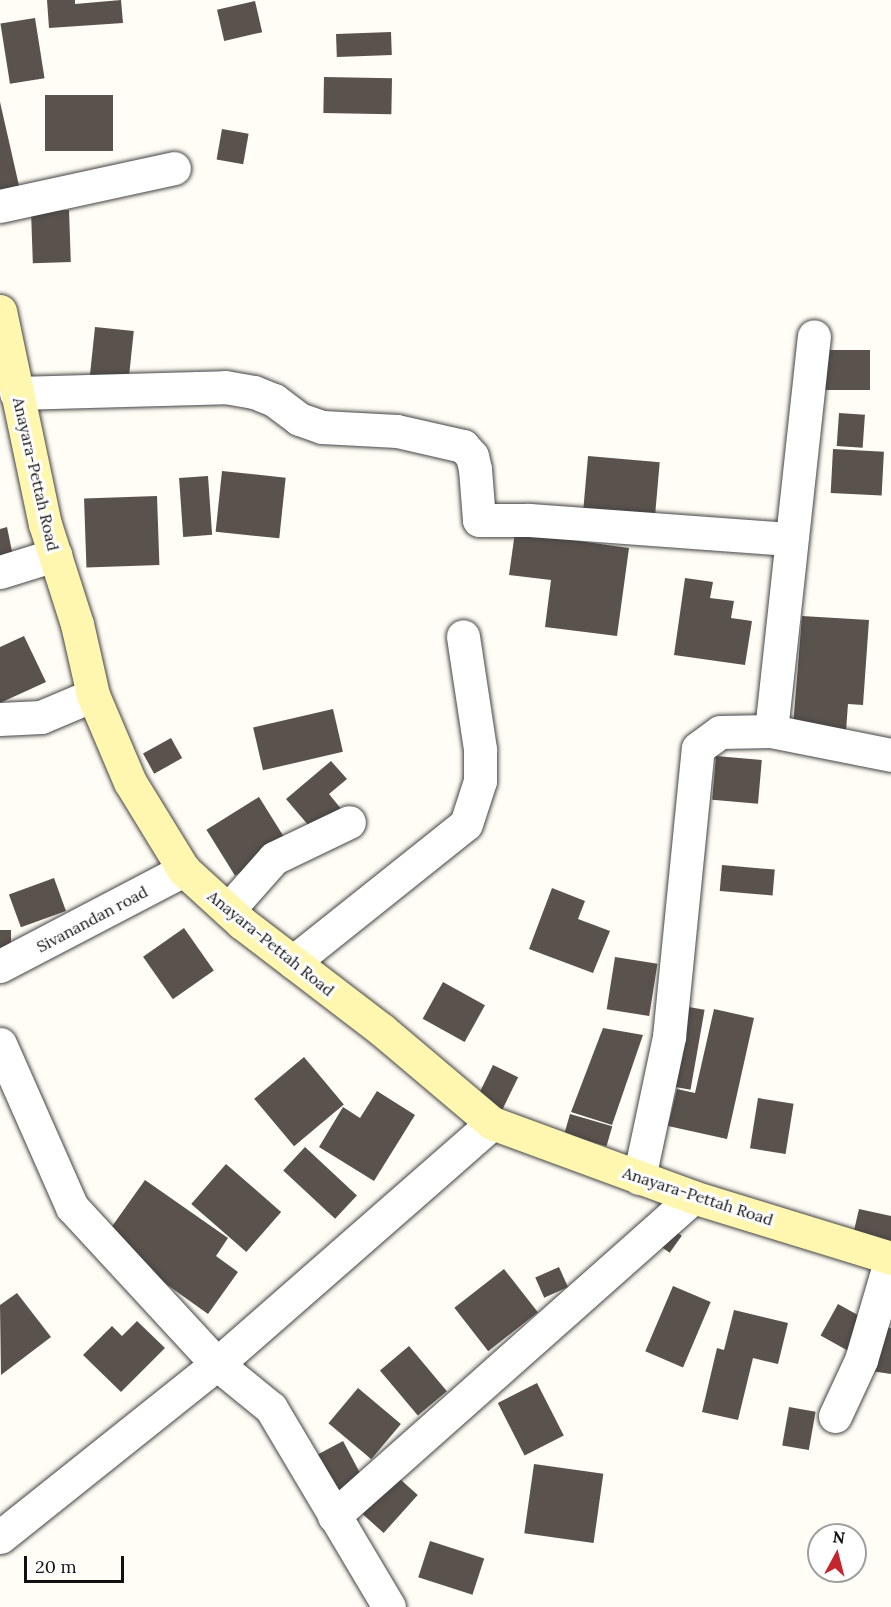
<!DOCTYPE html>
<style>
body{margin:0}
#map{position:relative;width:891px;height:1607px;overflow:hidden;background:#fffdf5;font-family:Lora,serif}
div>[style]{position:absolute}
.building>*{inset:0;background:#5a524d;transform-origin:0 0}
.roads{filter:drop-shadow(0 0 2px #444) drop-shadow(0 0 2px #444)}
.minor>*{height:33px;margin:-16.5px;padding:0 16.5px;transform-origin:16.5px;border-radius:16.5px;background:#fff}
.secondary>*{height:33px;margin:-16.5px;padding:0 16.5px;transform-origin:16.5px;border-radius:16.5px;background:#fff6b0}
span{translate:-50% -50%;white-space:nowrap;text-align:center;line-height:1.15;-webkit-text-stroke:6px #fff;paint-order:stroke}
.street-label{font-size:16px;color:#111}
.north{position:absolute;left:807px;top:1523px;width:60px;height:60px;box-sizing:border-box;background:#fff;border:2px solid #a0a0a0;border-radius:50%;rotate:7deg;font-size:16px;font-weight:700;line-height:24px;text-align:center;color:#111}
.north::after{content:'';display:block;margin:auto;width:21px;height:27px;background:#c4262e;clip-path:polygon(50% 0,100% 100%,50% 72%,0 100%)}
.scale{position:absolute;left:24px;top:1556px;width:100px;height:27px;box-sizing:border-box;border:3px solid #111;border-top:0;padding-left:8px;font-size:18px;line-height:21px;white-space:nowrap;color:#111;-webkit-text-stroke:4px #fff;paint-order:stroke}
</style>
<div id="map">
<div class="building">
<div style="clip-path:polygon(47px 0,75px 0,75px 4px,121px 0,123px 23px,49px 28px)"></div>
<div style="left:255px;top:1px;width:32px;height:39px;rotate:77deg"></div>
<div style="left:35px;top:18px;width:61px;height:35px;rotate:81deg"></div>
<div style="left:391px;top:32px;width:23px;height:55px;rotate:88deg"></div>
<div style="left:324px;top:77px;width:68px;height:36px;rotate:1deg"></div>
<div style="left:45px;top:95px;width:68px;height:56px"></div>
<div style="clip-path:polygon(0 102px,20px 190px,0 199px)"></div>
<div style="left:222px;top:129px;width:27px;height:31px;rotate:10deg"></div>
<div style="left:69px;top:210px;width:52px;height:38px;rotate:88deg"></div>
<div style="left:95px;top:327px;width:39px;height:48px;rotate:6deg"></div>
<div style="left:814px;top:350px;width:56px;height:40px"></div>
<div style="left:839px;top:413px;width:26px;height:33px;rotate:4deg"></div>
<div style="left:833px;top:449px;width:51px;height:44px;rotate:3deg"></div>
<div style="left:588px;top:456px;width:72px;height:54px;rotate:5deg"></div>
<div style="left:222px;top:471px;width:64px;height:61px;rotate:6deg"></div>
<div style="left:208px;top:476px;width:59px;height:29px;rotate:86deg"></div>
<div style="left:157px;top:496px;width:69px;height:73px;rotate:88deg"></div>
<div style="clip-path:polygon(7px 527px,15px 566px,0 569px,0 529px)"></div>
<div style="clip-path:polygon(515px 532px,629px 548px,617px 636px,545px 627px,551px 580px,509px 575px)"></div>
<div style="clip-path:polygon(685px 578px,713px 582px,710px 598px,734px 601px,731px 618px,752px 621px,745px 665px,674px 655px)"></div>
<div style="clip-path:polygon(802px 616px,869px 620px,863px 705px,848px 704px,846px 731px,793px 726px)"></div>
<div style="clip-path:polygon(24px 636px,46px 682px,0 703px,0 647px)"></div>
<div style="left:333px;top:709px;width:44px;height:82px;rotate:77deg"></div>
<div style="left:171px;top:738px;width:23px;height:32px;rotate:61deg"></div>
<div style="left:716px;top:756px;width:46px;height:44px;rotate:5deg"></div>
<div style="clip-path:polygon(331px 761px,347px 779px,329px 794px,342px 810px,315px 833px,286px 799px)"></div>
<div style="left:259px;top:797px;width:54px;height:62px;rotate:58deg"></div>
<div style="left:722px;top:865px;width:53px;height:26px;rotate:5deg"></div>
<div style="left:54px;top:878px;width:35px;height:48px;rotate:70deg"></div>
<div style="clip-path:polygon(552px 888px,585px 901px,578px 919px,610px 931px,593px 973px,529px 949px)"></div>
<div style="left:184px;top:928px;width:52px;height:50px;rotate:55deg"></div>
<div style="left:11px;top:930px;width:21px;height:11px;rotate:90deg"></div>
<div style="left:615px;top:957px;width:43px;height:53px;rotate:9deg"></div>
<div style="left:443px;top:982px;width:48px;height:42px;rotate:29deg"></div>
<div style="left:677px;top:1005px;width:28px;height:81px;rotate:10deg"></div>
<div style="clip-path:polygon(714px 1009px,754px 1018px,727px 1139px,668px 1126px,677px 1089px,695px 1093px)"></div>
<div style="clip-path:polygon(603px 1028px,643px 1035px,612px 1125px,571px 1112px)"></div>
<div style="left:304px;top:1057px;width:62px;height:65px;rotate:50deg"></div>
<div style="left:493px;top:1065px;width:28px;height:37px;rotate:26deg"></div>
<div style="clip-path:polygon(377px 1091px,415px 1115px,374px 1181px,319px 1147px,343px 1107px,360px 1118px)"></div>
<div style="left:758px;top:1098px;width:36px;height:51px;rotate:9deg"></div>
<div style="left:570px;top:1114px;width:44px;height:21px;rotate:16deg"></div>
<div style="left:305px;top:1147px;width:71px;height:32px;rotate:43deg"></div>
<div style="left:226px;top:1164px;width:73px;height:53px;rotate:41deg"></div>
<div style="clip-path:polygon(145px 1180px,228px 1238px,216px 1256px,238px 1272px,208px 1314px,103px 1239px)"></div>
<div style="clip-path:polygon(859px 1209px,891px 1216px,891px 1248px,852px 1239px)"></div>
<div style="left:658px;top:1219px;width:29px;height:21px;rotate:35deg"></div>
<div style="left:559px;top:1267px;width:22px;height:26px;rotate:66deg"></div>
<div style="left:504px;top:1269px;width:55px;height:63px;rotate:52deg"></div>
<div style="left:673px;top:1286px;width:41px;height:71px;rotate:23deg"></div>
<div style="clip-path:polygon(17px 1293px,51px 1337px,1px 1375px,0 1305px)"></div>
<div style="left:838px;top:1304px;width:38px;height:36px;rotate:29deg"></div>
<div style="clip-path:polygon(734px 1310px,788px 1323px,778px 1364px,753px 1358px,738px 1420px,702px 1412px,717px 1348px,724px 1350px)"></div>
<div style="clip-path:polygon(137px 1321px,165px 1348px,121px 1392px,83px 1355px,112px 1326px,122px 1336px)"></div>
<div style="clip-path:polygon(878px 1326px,891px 1328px,891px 1374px,871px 1371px)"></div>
<div style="left:409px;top:1346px;width:59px;height:38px;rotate:50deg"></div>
<div style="left:537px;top:1383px;width:59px;height:44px;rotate:63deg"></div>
<div style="left:358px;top:1388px;width:56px;height:46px;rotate:40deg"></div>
<div style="left:789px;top:1407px;width:27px;height:39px;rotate:10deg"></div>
<div style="left:343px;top:1441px;width:44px;height:34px;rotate:62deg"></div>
<div style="left:534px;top:1464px;width:70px;height:70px;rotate:8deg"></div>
<div style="left:391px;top:1471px;width:36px;height:51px;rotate:42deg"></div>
<div style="left:430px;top:1541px;width:57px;height:38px;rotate:18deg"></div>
</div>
<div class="roads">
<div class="minor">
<div style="left:0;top:206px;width:178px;rotate:-12.3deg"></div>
<div style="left:16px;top:393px;width:209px;rotate:-1.6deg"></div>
<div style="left:225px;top:387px;width:29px;rotate:10deg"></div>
<div style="left:254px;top:392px;width:22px;rotate:22deg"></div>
<div style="left:274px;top:400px;width:31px;rotate:37deg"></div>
<div style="left:299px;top:419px;width:24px;rotate:19deg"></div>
<div style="left:322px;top:427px;width:75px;rotate:3.1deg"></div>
<div style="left:397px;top:431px;width:68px;rotate:12.8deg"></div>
<div style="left:463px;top:446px;width:13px;rotate:48deg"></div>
<div style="left:472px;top:456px;width:13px;rotate:77deg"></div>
<div style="left:475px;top:469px;width:51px;rotate:85.5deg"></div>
<div style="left:479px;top:520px;width:50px"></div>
<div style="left:529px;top:520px;width:261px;rotate:4.2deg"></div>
<div style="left:0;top:572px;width:58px;rotate:-17.2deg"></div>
<div style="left:0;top:719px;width:41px;rotate:-2.8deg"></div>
<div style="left:41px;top:717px;width:56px;rotate:-22.9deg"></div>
<div style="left:771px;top:731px;width:397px;rotate:-83.8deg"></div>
<div style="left:228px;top:910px;width:69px;rotate:-48.5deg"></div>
<div style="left:274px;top:858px;width:83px;rotate:-25.6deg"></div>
<div style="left:293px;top:962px;width:221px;rotate:-38.6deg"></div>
<div style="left:466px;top:824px;width:45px;rotate:-72deg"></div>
<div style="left:480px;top:781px;width:32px;rotate:-90deg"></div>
<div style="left:480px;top:749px;width:114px;rotate:-98.6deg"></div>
<div style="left:0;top:966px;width:208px;rotate:-27.6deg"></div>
<div style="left:0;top:1044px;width:178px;rotate:66.2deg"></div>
<div style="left:72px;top:1207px;width:214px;rotate:47.3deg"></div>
<div style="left:217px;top:1364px;width:70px;rotate:39.2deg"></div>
<div style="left:271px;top:1408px;width:231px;rotate:59.3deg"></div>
<div style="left:639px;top:1178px;width:144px;rotate:-78deg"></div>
<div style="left:669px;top:1037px;width:290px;rotate:-84.3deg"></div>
<div style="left:698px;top:748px;width:27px;rotate:-36deg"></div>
<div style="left:720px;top:732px;width:51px;rotate:-1.1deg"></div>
<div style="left:771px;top:731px;width:122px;rotate:11.3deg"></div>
<div style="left:835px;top:1416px;width:62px;rotate:-65.1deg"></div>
<div style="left:861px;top:1360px;width:106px;rotate:-73.6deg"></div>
<div style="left:334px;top:1516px;width:480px;rotate:-41.6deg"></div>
<div style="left:0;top:1537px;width:278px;rotate:-38.6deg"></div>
<div style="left:217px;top:1364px;width:366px;rotate:-41.2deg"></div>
</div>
<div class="secondary">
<div style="left:0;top:311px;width:218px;rotate:78.1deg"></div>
<div style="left:45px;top:524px;width:105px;rotate:72.3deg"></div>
<div style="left:77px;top:624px;width:73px;rotate:77.3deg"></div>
<div style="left:93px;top:695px;width:95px;rotate:67deg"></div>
<div style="left:130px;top:782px;width:103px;rotate:58.5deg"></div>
<div style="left:184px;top:870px;width:79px;rotate:42.4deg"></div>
<div style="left:242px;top:923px;width:176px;rotate:37.4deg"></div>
<div style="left:382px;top:1030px;width:144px;rotate:40.2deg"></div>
<div style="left:492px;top:1123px;width:214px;rotate:20.2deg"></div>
<div style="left:693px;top:1197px;width:207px;rotate:17.1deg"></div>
</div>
</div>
<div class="street-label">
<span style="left:36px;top:474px;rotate:77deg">Anayara-Pettah Road</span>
<span style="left:92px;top:919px;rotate:-28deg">Sivanandan road</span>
<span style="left:271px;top:943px;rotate:39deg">Anayara-Pettah Road</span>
<span style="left:698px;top:1196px;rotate:18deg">Anayara-Pettah Road</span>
</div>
<div class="north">N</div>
<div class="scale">20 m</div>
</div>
